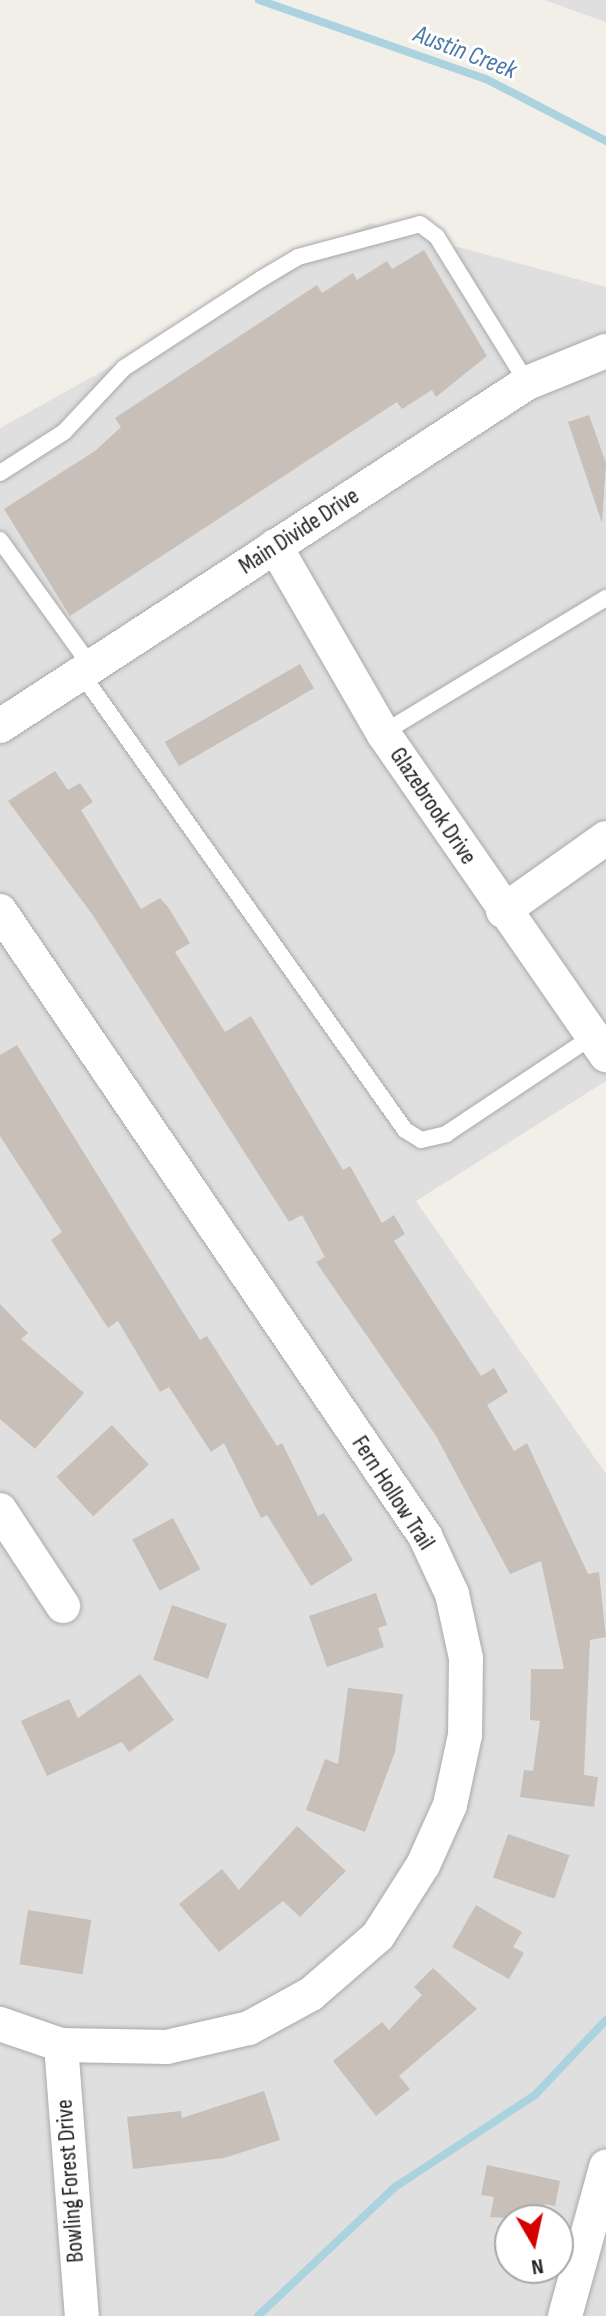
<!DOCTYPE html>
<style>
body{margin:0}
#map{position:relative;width:606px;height:2316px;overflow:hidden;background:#f2efe9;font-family:"Sofia Sans Condensed",sans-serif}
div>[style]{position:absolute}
.residential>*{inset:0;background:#e0dfdf}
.stream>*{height:8px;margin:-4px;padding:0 4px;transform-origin:4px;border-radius:4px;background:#aad3df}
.building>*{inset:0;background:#c7bfb8;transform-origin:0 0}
.roads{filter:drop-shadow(0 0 2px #a9a9a9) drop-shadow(0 0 2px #a9a9a9)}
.service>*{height:16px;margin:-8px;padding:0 8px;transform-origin:8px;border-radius:8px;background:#fff}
.minor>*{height:34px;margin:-17px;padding:0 17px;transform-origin:17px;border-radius:17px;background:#fff}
span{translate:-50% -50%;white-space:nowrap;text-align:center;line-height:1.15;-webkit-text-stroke:6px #fff;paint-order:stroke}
.street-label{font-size:24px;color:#222}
.water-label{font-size:26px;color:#4a7aab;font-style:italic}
.north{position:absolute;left:494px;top:2204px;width:80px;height:80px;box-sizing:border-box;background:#fff;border:2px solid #a7a7a7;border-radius:50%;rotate:171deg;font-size:22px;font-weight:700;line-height:32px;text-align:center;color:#222}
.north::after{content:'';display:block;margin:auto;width:28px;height:36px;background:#d40000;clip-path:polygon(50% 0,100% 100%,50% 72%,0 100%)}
</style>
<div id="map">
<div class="residential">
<div style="clip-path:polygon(544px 0,606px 0,606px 22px)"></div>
<div style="clip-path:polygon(evenodd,370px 223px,606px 287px,606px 1081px,416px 1201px,606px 1474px,606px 2316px,0 2316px,0 428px,370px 223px,510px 2220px,558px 2220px,558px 2268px,510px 2268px,510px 2220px)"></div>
</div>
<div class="stream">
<div style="left:259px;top:0;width:240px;rotate:19.2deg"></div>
<div style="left:486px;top:79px;width:135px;rotate:27.3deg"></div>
<div style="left:258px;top:2316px;width:188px;rotate:-43.3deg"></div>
<div style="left:395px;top:2187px;width:168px;rotate:-33.3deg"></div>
<div style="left:535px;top:2095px;width:103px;rotate:-46.6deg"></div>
</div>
<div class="building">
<div style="clip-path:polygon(424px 250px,487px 356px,436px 397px,432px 390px,402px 409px,397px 402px,70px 616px,4px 509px,95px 451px,121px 427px,115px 418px,317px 285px,322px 293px,353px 273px,357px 280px,387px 261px,392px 269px)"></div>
<div style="clip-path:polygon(589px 415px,606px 463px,602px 523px,568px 422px)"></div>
<div style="left:300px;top:664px;width:28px;height:156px;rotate:60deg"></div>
<div style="clip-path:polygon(55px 771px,68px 790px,80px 783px,93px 802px,81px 810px,141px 909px,160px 898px,168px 907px,190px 943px,175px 952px,225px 1032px,251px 1016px,343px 1170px,350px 1166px,382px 1223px,394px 1215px,405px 1234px,394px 1241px,481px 1376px,494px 1368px,508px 1392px,487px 1405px,514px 1451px,527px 1443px,588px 1574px,599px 1572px,606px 1637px,590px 1640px,584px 1775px,598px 1777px,594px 1807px,520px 1797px,524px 1770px,533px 1771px,540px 1721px,530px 1720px,531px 1669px,564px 1669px,541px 1561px,510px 1574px,436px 1436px,316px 1262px,325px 1257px,302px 1215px,289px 1222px,92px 914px,8px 801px)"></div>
<div style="clip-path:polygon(17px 1045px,200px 1340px,207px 1336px,277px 1446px,282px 1443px,318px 1516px,324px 1513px,353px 1560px,311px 1586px,267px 1515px,261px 1518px,224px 1443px,211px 1452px,169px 1387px,160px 1392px,118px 1321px,108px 1328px,51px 1240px,62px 1232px,0 1136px,0 1055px)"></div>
<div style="clip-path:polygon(0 1304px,28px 1333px,21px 1339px,84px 1393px,35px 1449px,0 1419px)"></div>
<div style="left:112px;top:1425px;width:54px;height:76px;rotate:47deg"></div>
<div style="left:173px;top:1518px;width:58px;height:46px;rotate:62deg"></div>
<div style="clip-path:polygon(376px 1593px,387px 1625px,378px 1628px,384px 1647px,327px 1667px,309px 1616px)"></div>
<div style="left:172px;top:1605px;width:58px;height:58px;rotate:19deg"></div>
<div style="clip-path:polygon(140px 1674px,174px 1720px,129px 1752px,122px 1742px,47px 1776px,21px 1721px,69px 1699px,78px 1718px)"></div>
<div style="clip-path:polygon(348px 1688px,403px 1694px,395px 1752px,365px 1832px,306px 1810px,325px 1759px,338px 1764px)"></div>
<div style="clip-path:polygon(297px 1826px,346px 1871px,300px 1917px,283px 1901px,219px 1952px,179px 1904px,222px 1869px,239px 1890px)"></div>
<div style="left:508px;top:1834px;width:65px;height:46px;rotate:19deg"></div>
<div style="clip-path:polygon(476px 1905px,522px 1932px,513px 1947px,524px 1953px,509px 1979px,452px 1947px)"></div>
<div style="left:28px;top:1910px;width:64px;height:55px;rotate:9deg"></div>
<div style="clip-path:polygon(433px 1968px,477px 2009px,399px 2076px,410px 2089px,376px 2116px,333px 2061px,382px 2022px,389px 2030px,422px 1995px,414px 1987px)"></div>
<div style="clip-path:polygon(264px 2091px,280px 2140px,224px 2158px,133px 2169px,127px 2117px,181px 2111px,182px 2118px)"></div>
<div style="clip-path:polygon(487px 2165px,560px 2181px,555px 2206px,545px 2204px,541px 2220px,490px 2217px,494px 2197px,481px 2195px)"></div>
</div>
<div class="roads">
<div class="service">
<div style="left:0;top:473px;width:76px;rotate:-32.6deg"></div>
<div style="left:64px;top:432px;width:88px;rotate:-46.8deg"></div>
<div style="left:124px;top:368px;width:163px;rotate:-33deg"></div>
<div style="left:261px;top:279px;width:43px;rotate:-30.7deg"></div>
<div style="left:298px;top:257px;width:126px;rotate:-15.1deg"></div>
<div style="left:420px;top:224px;width:21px;rotate:37deg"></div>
<div style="left:437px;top:237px;width:172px;rotate:58.3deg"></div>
<div style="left:0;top:540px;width:155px;rotate:54.2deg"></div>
<div style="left:81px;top:673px;width:560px;rotate:54.66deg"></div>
<div style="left:405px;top:1130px;width:19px;rotate:32deg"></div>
<div style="left:421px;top:1140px;width:26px;rotate:-13deg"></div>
<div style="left:446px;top:1134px;width:177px;rotate:-33.7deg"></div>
<div style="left:383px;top:733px;width:261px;rotate:-31.2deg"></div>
</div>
<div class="minor">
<div style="left:275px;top:546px;width:216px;rotate:60deg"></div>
<div style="left:383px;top:733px;width:392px;rotate:55.3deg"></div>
<div style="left:0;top:726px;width:629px;rotate:-33.06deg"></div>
<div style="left:527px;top:383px;width:85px;rotate:-22.1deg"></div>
<div style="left:0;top:911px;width:756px;rotate:55.78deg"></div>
<div style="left:425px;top:1536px;width:64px;rotate:65deg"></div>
<div style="left:452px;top:1594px;width:66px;rotate:77.7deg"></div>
<div style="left:466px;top:1658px;width:77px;rotate:90.7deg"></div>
<div style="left:465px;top:1735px;width:72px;rotate:102.1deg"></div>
<div style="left:450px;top:1805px;width:66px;rotate:114.2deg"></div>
<div style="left:423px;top:1865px;width:84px;rotate:122.4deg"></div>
<div style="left:378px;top:1936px;width:89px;rotate:139.1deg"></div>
<div style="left:311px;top:1994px;width:71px;rotate:151.3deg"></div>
<div style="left:249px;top:2028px;width:84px;rotate:167deg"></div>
<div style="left:167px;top:2047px;width:106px;rotate:-178.9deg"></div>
<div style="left:61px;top:2045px;width:65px;rotate:-161deg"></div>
<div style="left:503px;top:911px;width:126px;rotate:-35.3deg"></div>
<div style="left:0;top:1510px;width:115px;rotate:56.7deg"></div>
<div style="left:61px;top:2045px;width:272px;rotate:85.6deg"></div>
<div style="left:565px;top:2316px;width:155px;rotate:-74.6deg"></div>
</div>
</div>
<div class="street-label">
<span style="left:299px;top:531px;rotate:-33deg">Main Divide Drive</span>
<span style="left:433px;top:806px;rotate:56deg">Glazebrook Drive</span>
<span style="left:393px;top:1493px;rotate:57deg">Fern Hollow Trail</span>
<span style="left:70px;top:2181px;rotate:-94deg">Bowling Forest Drive</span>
</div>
<div class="water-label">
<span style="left:465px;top:53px;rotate:21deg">Austin Creek</span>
</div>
<div class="north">N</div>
</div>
